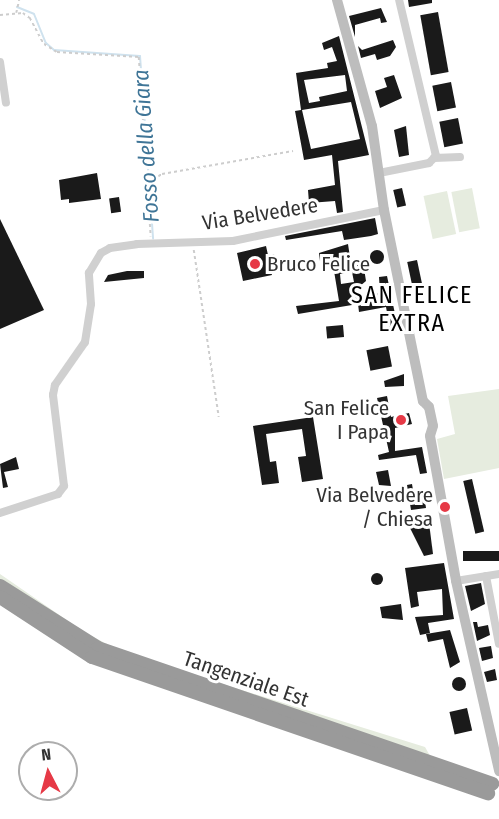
<!DOCTYPE html>
<style>
body{margin:0}
#map{position:relative;width:499px;height:819px;overflow:hidden;background:#fff;font-family:"Fira Sans Condensed",sans-serif}
div>[style]{position:absolute}
.green>*{inset:0;background:#e6ecdf;transform-origin:0 0}
.stream>*{height:2px;margin:-1px;padding:0 1px;transform-origin:1px;border-radius:1px;background:#cfe2ee}
.building>*{inset:0;background:#1a1a1a;transform-origin:0 0}
.round{border-radius:50%}
.path>*{height:1.5px;margin-top:-0.75px;transform-origin:0;background:repeating-linear-gradient(90deg,#cdcdcd 0 3px,transparent 0 6px)}
.street>*{height:8px;margin:-4px;padding:0 4px;transform-origin:4px;border-radius:4px;background:#d0d0d0}
.secondary>*{height:10px;margin:-5px;padding:0 5px;transform-origin:5px;border-radius:5px;background:#bdbdbd}
.highway>*{height:14px;margin:-7px;padding:0 7px;transform-origin:7px;border-radius:7px;background:#9a9a9a}
.dots>*{width:16px;height:16px;translate:-50% -50%;box-sizing:border-box;border:3px solid #fff;border-radius:50%}
span{translate:-50% -50%;white-space:nowrap;text-align:center;line-height:1.15;-webkit-text-stroke:6px #fff;paint-order:stroke}
.street-label{font-size:21px;color:#333}
.poi-label{font-size:21px;color:#333}
.left{translate:0 -50%;text-align:left}
.right{translate:-100% -50%;text-align:right}
.water-label{font-size:22px;color:#3f7597;font-style:italic}
.quarter-label{font-size:24px;color:#000;letter-spacing:1.5px}
.north{position:absolute;left:18px;top:741px;width:60px;height:60px;box-sizing:border-box;background:#fff;border:2px solid #adadad;border-radius:50%;rotate:354deg;font-size:16px;font-weight:700;line-height:24px;text-align:center;color:#333}
.north::after{content:'';display:block;margin:auto;width:21px;height:27px;background:#e63946;clip-path:polygon(50% 0,100% 100%,50% 72%,0 100%)}
</style>
<div id="map">
<div class="green">
<div style="left:472px;top:188px;width:41px;height:21px;rotate:79deg"></div>
<div style="left:447px;top:191px;width:44px;height:24px;rotate:78deg"></div>
<div style="clip-path:polygon(499px 389px,499px 468px,444px 479px,437px 439px,455px 434px,448px 396px)"></div>
<div style="clip-path:polygon(0 574px,84px 632px,126px 654px,425px 747px,433px 761px,113px 654px,0 585px)"></div>
</div>
<div class="stream">
<div style="left:17px;top:7px;width:18px;rotate:22deg"></div>
<div style="left:34px;top:14px;width:31px;rotate:68deg"></div>
<div style="left:46px;top:43px;width:11px;rotate:41deg"></div>
<div style="left:54px;top:50px;width:86px;rotate:4deg"></div>
<div style="left:140px;top:56px;width:183px;rotate:85.9deg"></div>
</div>
<div class="building">
<div style="clip-path:polygon(408px 0,432px 0,432px 3px,409px 7px)"></div>
<div style="clip-path:polygon(381px 8px,387px 22px,381px 23px,380px 18px,355px 25px,355px 37px,349px 16px)"></div>
<div style="left:438px;top:12px;width:61px;height:18px;rotate:80deg"></div>
<div style="clip-path:polygon(evenodd,339px 36px,369px 155px,338px 161px,343px 212px,337px 213px,335px 201px,309px 203px,308px 190px,335px 185px,332px 155px,304px 160px,295px 111px,301px 110px,296px 73px,328px 68px,327px 63px,337px 61px,332px 47px,324px 50px,322px 43px,339px 36px,345px 75px,347px 91px,319px 97px,320px 101px,309px 103px,304px 80px,345px 75px,339px 36px,351px 102px,360px 139px,311px 149px,302px 110px,351px 102px)"></div>
<div style="clip-path:polygon(393px 40px,396px 47px,390px 56px,377px 60px,375px 54px,361px 58px,358px 46px,362px 50px)"></div>
<div style="clip-path:polygon(394px 75px,402px 98px,380px 108px,375px 91px,387px 87px,384px 78px)"></div>
<div style="left:451px;top:82px;width:26px;height:19px;rotate:79deg"></div>
<div style="left:458px;top:118px;width:26px;height:19px;rotate:79deg"></div>
<div style="clip-path:polygon(406px 126px,409px 155px,399px 157px,394px 130px)"></div>
<div style="clip-path:polygon(97px 173px,101px 199px,69px 203px,69px 199px,61px 200px,59px 180px)"></div>
<div style="left:402px;top:188px;width:18px;height:9px;rotate:77deg"></div>
<div style="left:119px;top:197px;width:15px;height:10px;rotate:82deg"></div>
<div style="clip-path:polygon(375px 218px,378px 234px,371px 236px,344px 240px,342px 231px,286px 240px,285px 236px)"></div>
<div style="clip-path:polygon(0 219px,44px 310px,0 329px)"></div>
<div style="clip-path:polygon(evenodd,348px 244px,351px 264px,363px 262px,366px 281px,360px 286px,362px 296px,380px 293px,379px 277px,387px 276px,398px 328px,390px 329px,386px 307px,359px 312px,358px 304px,298px 314px,296px 306px,339px 301px,332px 259px,320px 261px,319px 253px,348px 244px,352px 272px,354px 282px,341px 284px,340px 274px,352px 272px)"></div>
<div style="clip-path:polygon(266px 246px,268px 255px,274px 254px,276px 262px,269px 264px,272px 275px,243px 281px,237px 253px)"></div>
<div class="round" style="left:370px;top:250px;width:14px;height:14px"></div>
<div style="left:417px;top:260px;width:25px;height:10px;rotate:78deg"></div>
<div style="clip-path:polygon(127px 271px,144px 271px,144px 278px,104px 282px,108px 275px)"></div>
<div style="left:343px;top:325px;width:12px;height:17px;rotate:85deg"></div>
<div style="left:388px;top:346px;width:21px;height:22px;rotate:79deg"></div>
<div style="clip-path:polygon(404px 374px,404px 386px,385px 387px,384px 381px)"></div>
<div style="clip-path:polygon(387px 396px,391px 417px,409px 413px,412px 424px,395px 428px,395px 451px,422px 447px,427px 473px,420px 474px,416px 455px,379px 460px,378px 455px,389px 452px,377px 398px)"></div>
<div style="clip-path:polygon(313px 417px,323px 479px,302px 482px,298px 457px,306px 456px,302px 429px,266px 434px,270px 462px,276px 461px,279px 483px,262px 485px,253px 426px)"></div>
<div style="clip-path:polygon(16px 457px,19px 469px,4px 472px,8px 487px,3px 488px,0 464px)"></div>
<div style="clip-path:polygon(388px 470px,391px 486px,379px 485px,376px 472px)"></div>
<div style="left:472px;top:479px;width:54px;height:9px;rotate:77deg"></div>
<div style="clip-path:polygon(412px 484px,414px 496px,424px 494px,426px 508px,411px 510px,407px 485px)"></div>
<div style="clip-path:polygon(429px 523px,433px 554px,424px 556px,409px 526px)"></div>
<div style="left:499px;top:551px;width:10px;height:36px;rotate:90deg"></div>
<div style="clip-path:polygon(444px 563px,454px 619px,428px 623px,430px 633px,420px 635px,415px 617px,443px 615px,442px 589px,417px 592px,419px 606px,411px 608px,405px 568px)"></div>
<div class="round" style="left:371px;top:573px;width:12px;height:12px"></div>
<div style="clip-path:polygon(481px 583px,485px 604px,471px 611px,465px 586px)"></div>
<div style="clip-path:polygon(401px 604px,403px 620px,382px 618px,380px 607px)"></div>
<div style="clip-path:polygon(473px 622px,477px 622px,478px 627px,488px 625px,490px 635px,477px 641px)"></div>
<div style="clip-path:polygon(450px 630px,460px 662px,450px 668px,443px 639px,428px 642px,426px 634px)"></div>
<div style="clip-path:polygon(491px 646px,493px 658px,482px 661px,479px 648px)"></div>
<div style="clip-path:polygon(495px 669px,497px 680px,487px 682px,484px 672px)"></div>
<div class="round" style="left:452px;top:677px;width:14px;height:14px"></div>
<div style="left:467px;top:708px;width:23px;height:18px;rotate:77deg"></div>
</div>
<div class="path">
<div style="left:16px;top:13px;width:13px;rotate:-77deg"></div>
<div style="left:0;top:15px;width:23px;rotate:-5deg"></div>
<div style="left:23px;top:13px;width:9px;rotate:36deg"></div>
<div style="left:30px;top:18px;width:30px;rotate:62deg"></div>
<div style="left:44px;top:44px;width:15px;rotate:32deg"></div>
<div style="left:57px;top:52px;width:82px;rotate:3.5deg"></div>
<div style="left:139px;top:57px;width:180px;rotate:86.2deg"></div>
<div style="left:148px;top:183px;width:17px;rotate:-33deg"></div>
<div style="left:162px;top:174px;width:133px;rotate:-10deg"></div>
<div style="left:194px;top:250px;width:169px;rotate:81.5deg"></div>
</div>
<div class="street">
<div style="left:0;top:62px;width:41px;rotate:81.7deg"></div>
<div style="left:434px;top:158px;width:26px;rotate:-2deg"></div>
<div style="left:379px;top:173px;width:51px;rotate:-11.3deg"></div>
<div style="left:429px;top:163px;width:10px;rotate:-45deg"></div>
<div style="left:436px;top:156px;width:160px;rotate:-103.3deg"></div>
<div style="left:0;top:513px;width:61px;rotate:-18.1deg"></div>
<div style="left:58px;top:494px;width:10px;rotate:-53deg"></div>
<div style="left:64px;top:486px;width:92px;rotate:-96.9deg"></div>
<div style="left:53px;top:395px;width:10px;rotate:-79deg"></div>
<div style="left:55px;top:385px;width:52px;rotate:-55.1deg"></div>
<div style="left:85px;top:342px;width:38px;rotate:-81deg"></div>
<div style="left:91px;top:304px;width:31px;rotate:-94deg"></div>
<div style="left:89px;top:273px;width:23px;rotate:-59deg"></div>
<div style="left:101px;top:253px;width:10px;rotate:-29deg"></div>
<div style="left:110px;top:248px;width:27px;rotate:-8deg"></div>
<div style="left:137px;top:244px;width:96px;rotate:-1.8deg"></div>
<div style="left:233px;top:241px;width:154px;rotate:-11.6deg"></div>
<div style="left:486px;top:576px;width:69px;rotate:79.2deg"></div>
<div style="left:456px;top:581px;width:44px;rotate:-9.2deg"></div>
</div>
<div class="secondary">
<div style="left:337px;top:0;width:131px;rotate:74.5deg"></div>
<div style="left:372px;top:126px;width:85px;rotate:81.9deg"></div>
<div style="left:384px;top:210px;width:195px;rotate:78.5deg"></div>
<div style="left:423px;top:401px;width:8px;rotate:45deg"></div>
<div style="left:429px;top:407px;width:19px;rotate:78deg"></div>
<div style="left:433px;top:426px;width:10px;rotate:107deg"></div>
<div style="left:430px;top:436px;width:147px;rotate:79.8deg"></div>
<div style="left:456px;top:581px;width:195px;rotate:77.2deg"></div>
</div>
<div class="highway">
<div style="left:0;top:586px;width:116px;rotate:32.3deg"></div>
<div style="left:98px;top:648px;width:417px;rotate:19deg"></div>
<div style="left:0;top:597px;width:110px;rotate:33.1deg"></div>
<div style="left:92px;top:657px;width:419px;rotate:19deg"></div>
</div>
<div class="dots">
<div style="left:255px;top:264px;background:#e63946"></div>
<div style="left:401px;top:420px;background:#e63946"></div>
<div style="left:445px;top:507px;background:#e63946"></div>
</div>
<div class="street-label">
<span style="left:260px;top:214px;rotate:-9deg">Via Belvedere</span>
<span style="left:246px;top:679px;rotate:19deg">Tangenziale Est</span>
</div>
<div class="poi-label">
<span class="left" style="left:267px;top:264px">Bruco Felice</span>
<span class="right" style="left:389px;top:420px">San Felice<br>I Papa</span>
<span class="right" style="left:433px;top:507px">Via Belvedere<br>/ Chiesa</span>
</div>
<div class="water-label">
<span style="left:146px;top:146px;rotate:-94deg">Fosso della Giara</span>
</div>
<div class="quarter-label">
<span style="left:412px;top:310px">SAN FELICE<br>EXTRA</span>
</div>
<div class="north">N</div>
</div>
